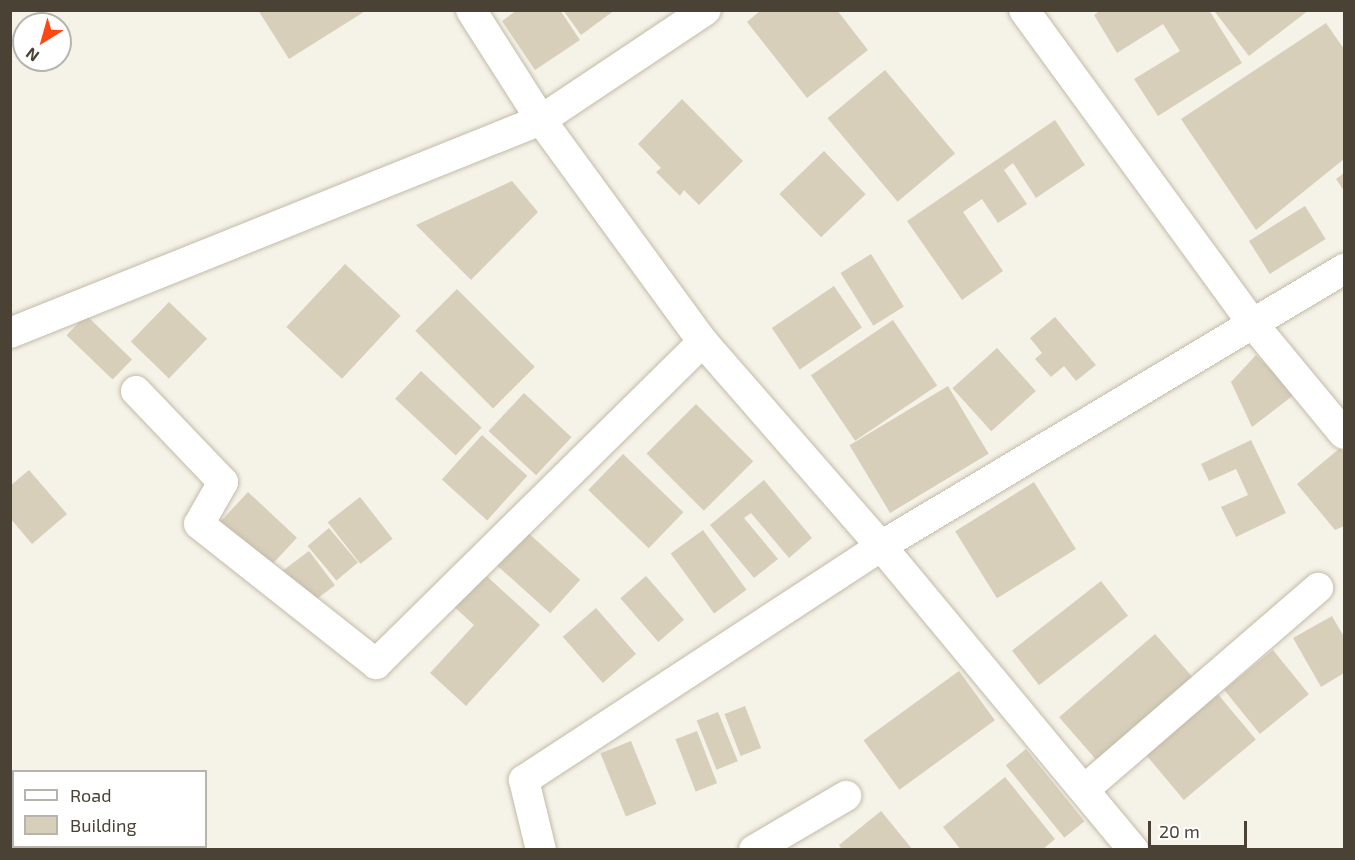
<!DOCTYPE html>
<style>
body{margin:0}
#map{position:relative;width:1355px;height:860px;overflow:hidden;background:#f5f2e7;font-family:"Exo 2",sans-serif}
div>[style]{position:absolute}
.building>*{inset:0;background:#d8cfbb;transform-origin:0 0}
.roads{filter:drop-shadow(0 0 2px #c2bba8) drop-shadow(0 0 2px #c2bba8)}
.minor>*{height:30px;margin:-15px;padding:0 15px;transform-origin:15px;border-radius:15px;background:#fff}
span{translate:-50% -50%;white-space:nowrap;text-align:center;line-height:1.15;-webkit-text-stroke:4.5px #fff;paint-order:stroke}
.frame{position:absolute;inset:0;border:12px solid #4a4335;pointer-events:none}
.legend{position:absolute;left:12px;top:770px;width:195px;height:78px;box-sizing:border-box;background:#fff;border:2px solid #b7b4ae;margin:0;padding:8px 10px;list-style:none;font-size:18px;color:#4a4335}
.legend li{display:flex;align-items:center;gap:12px;height:30px}
.legend b{width:30px;border:2px solid #b7b4ae}
.north{position:absolute;left:12px;top:12px;width:60px;height:60px;box-sizing:border-box;background:#fff;border:2px solid #b7b4ae;border-radius:50%;rotate:217deg;font-size:16px;font-weight:700;line-height:24px;text-align:center;color:#4a4335}
.north::after{content:'';display:block;margin:auto;width:21px;height:27px;background:#ff4714;clip-path:polygon(50% 0,100% 100%,50% 72%,0 100%)}
.scale{position:absolute;left:1148px;top:821px;width:99px;height:27px;box-sizing:border-box;border:3px solid #4a4335;border-top:0;padding-left:8px;font-size:18px;line-height:21px;white-space:nowrap;color:#4a4335;-webkit-text-stroke:4px #fff;paint-order:stroke}
</style>
<div id="map">
<div class="building">
<div style="clip-path:polygon(258px 10px,367px 10px,289px 59px)"></div>
<div style="clip-path:polygon(517px 10px,560px 10px,580px 40px,535px 70px,502px 21px)"></div>
<div style="clip-path:polygon(563px 10px,615px 10px,581px 35px)"></div>
<div style="clip-path:polygon(761px 10px,837px 10px,868px 50px,807px 98px,747px 22px)"></div>
<div style="clip-path:polygon(1101px 10px,1209px 10px,1242px 63px,1158px 116px,1134px 79px,1180px 51px,1163px 24px,1117px 53px,1094px 15px)"></div>
<div style="clip-path:polygon(1309px 10px,1249px 56px,1215px 12px,1216px 10px)"></div>
<div style="clip-path:polygon(1326px 23px,1344px 49px,1344px 159px,1256px 230px,1181px 119px)"></div>
<div style="left:885px;top:70px;width:109px;height:75px;rotate:50deg"></div>
<div style="clip-path:polygon(682px 99px,743px 161px,699px 205px,684px 190px,680px 196px,656px 172px,661px 168px,638px 144px)"></div>
<div style="clip-path:polygon(1055px 120px,1085px 165px,1036px 198px,1013px 163px,1004px 170px,1027px 204px,998px 223px,982px 199px,963px 212px,1003px 271px,962px 300px,907px 221px)"></div>
<div style="left:824px;top:151px;width:60px;height:62px;rotate:46deg"></div>
<div style="clip-path:polygon(1344px 173px,1344px 191px,1336px 179px)"></div>
<div style="clip-path:polygon(512px 181px,538px 212px,471px 280px,416px 225px)"></div>
<div style="left:1305px;top:206px;width:39px;height:66px;rotate:58deg"></div>
<div style="left:871px;top:254px;width:62px;height:36px;rotate:58deg"></div>
<div style="left:345px;top:264px;width:76px;height:86px;rotate:43deg"></div>
<div style="left:834px;top:286px;width:50px;height:75px;rotate:56deg"></div>
<div style="left:457px;top:289px;width:110px;height:59px;rotate:45deg"></div>
<div style="left:169px;top:302px;width:53px;height:55px;rotate:44deg"></div>
<div style="left:86px;top:315px;width:64px;height:28px;rotate:44deg"></div>
<div style="clip-path:polygon(1055px 317px,1096px 365px,1076px 381px,1064px 366px,1051px 377px,1035px 359px,1042px 353px,1030px 338px)"></div>
<div style="left:893px;top:320px;width:79px;height:99px;rotate:56deg"></div>
<div style="left:997px;top:348px;width:58px;height:60px;rotate:48deg"></div>
<div style="clip-path:polygon(1256px 355px,1295px 394px,1252px 427px,1231px 382px)"></div>
<div style="left:421px;top:371px;width:83px;height:38px;rotate:43deg"></div>
<div style="left:948px;top:386px;width:79px;height:115px;rotate:59deg"></div>
<div style="left:524px;top:393px;width:65px;height:52px;rotate:43deg"></div>
<div style="left:696px;top:404px;width:81px;height:70px;rotate:45deg"></div>
<div style="left:482px;top:435px;width:61px;height:60px;rotate:42deg"></div>
<div style="clip-path:polygon(1251px 440px,1286px 513px,1236px 537px,1221px 507px,1248px 495px,1236px 469px,1209px 481px,1201px 464px)"></div>
<div style="clip-path:polygon(1340px 448px,1344px 453px,1344px 526px,1335px 530px,1297px 484px)"></div>
<div style="left:623px;top:454px;width:84px;height:50px;rotate:44deg"></div>
<div style="clip-path:polygon(29px 470px,67px 514px,32px 544px,10px 518px,10px 486px)"></div>
<div style="clip-path:polygon(764px 480px,812px 538px,789px 558px,751px 513px,744px 518px,778px 559px,754px 578px,710px 525px)"></div>
<div style="left:1034px;top:482px;width:79px;height:93px;rotate:58deg"></div>
<div style="left:248px;top:492px;width:67px;height:42px;rotate:43deg"></div>
<div style="left:360px;top:497px;width:53px;height:41px;rotate:52deg"></div>
<div style="left:329px;top:528px;width:45px;height:28px;rotate:50deg"></div>
<div style="left:703px;top:530px;width:74px;height:40px;rotate:54deg"></div>
<div style="left:526px;top:531px;width:73px;height:45px;rotate:42deg"></div>
<div style="left:309px;top:551px;width:43px;height:33px;rotate:53deg"></div>
<div style="clip-path:polygon(479px 569px,540px 625px,466px 706px,430px 673px,474px 625px,449px 602px)"></div>
<div style="left:646px;top:576px;width:58px;height:34px;rotate:49deg"></div>
<div style="left:1101px;top:581px;width:44px;height:113px;rotate:52deg"></div>
<div style="left:596px;top:608px;width:61px;height:44px;rotate:49deg"></div>
<div style="clip-path:polygon(1332px 616px,1344px 637px,1344px 673px,1321px 687px,1293px 638px)"></div>
<div style="left:1155px;top:634px;width:57px;height:127px;rotate:49deg"></div>
<div style="left:1273px;top:650px;width:57px;height:63px;rotate:51deg"></div>
<div style="left:959px;top:671px;width:61px;height:118px;rotate:54deg"></div>
<div style="left:1216px;top:692px;width:62px;height:94px;rotate:50deg"></div>
<div style="left:745px;top:706px;width:45px;height:22px;rotate:69deg"></div>
<div style="left:718px;top:712px;width:53px;height:23px;rotate:68deg"></div>
<div style="left:697px;top:731px;width:56px;height:23px;rotate:69deg"></div>
<div style="left:631px;top:741px;width:68px;height:33px;rotate:68deg"></div>
<div style="left:1026px;top:749px;width:93px;height:26px;rotate:51deg"></div>
<div style="clip-path:polygon(1005px 777px,1055px 839px,1042px 850px,961px 850px,943px 827px)"></div>
<div style="clip-path:polygon(881px 811px,913px 850px,842px 850px,839px 845px)"></div>
</div>
<div class="roads">
<div class="minor">
<div style="left:471px;top:10px;width:130px;rotate:57.5deg"></div>
<div style="left:541px;top:120px;width:275px;rotate:53.9deg"></div>
<div style="left:703px;top:342px;width:271px;rotate:48.9deg"></div>
<div style="left:881px;top:546px;width:395px;rotate:50.3deg"></div>
<div style="left:1024px;top:10px;width:390px;rotate:53.9deg"></div>
<div style="left:1254px;top:325px;width:141px;rotate:50.5deg"></div>
<div style="left:10px;top:333px;width:572px;rotate:-21.86deg"></div>
<div style="left:541px;top:120px;width:198px;rotate:-33.7deg"></div>
<div style="left:136px;top:391px;width:126px;rotate:46.3deg"></div>
<div style="left:223px;top:482px;width:48px;rotate:119.7deg"></div>
<div style="left:199px;top:524px;width:226px;rotate:38.3deg"></div>
<div style="left:376px;top:664px;width:459px;rotate:-44.6deg"></div>
<div style="left:1085px;top:789px;width:308px;rotate:-40.8deg"></div>
<div style="left:541px;top:850px;width:72px;rotate:-103.7deg"></div>
<div style="left:524px;top:780px;width:427px;rotate:-33.2deg"></div>
<div style="left:881px;top:546px;width:540px;rotate:-30.89deg"></div>
<div style="left:754px;top:850px;width:107px;rotate:-30.4deg"></div>
</div>
</div>
<div class="frame"></div>
<ul class="legend">
<li><b style="height:8px;background:#fff"></b>Road</li>
<li><b style="height:16px;background:#d8cfbb"></b>Building</li>
</ul>
<div class="north">N</div>
<div class="scale">20 m</div>
</div>
